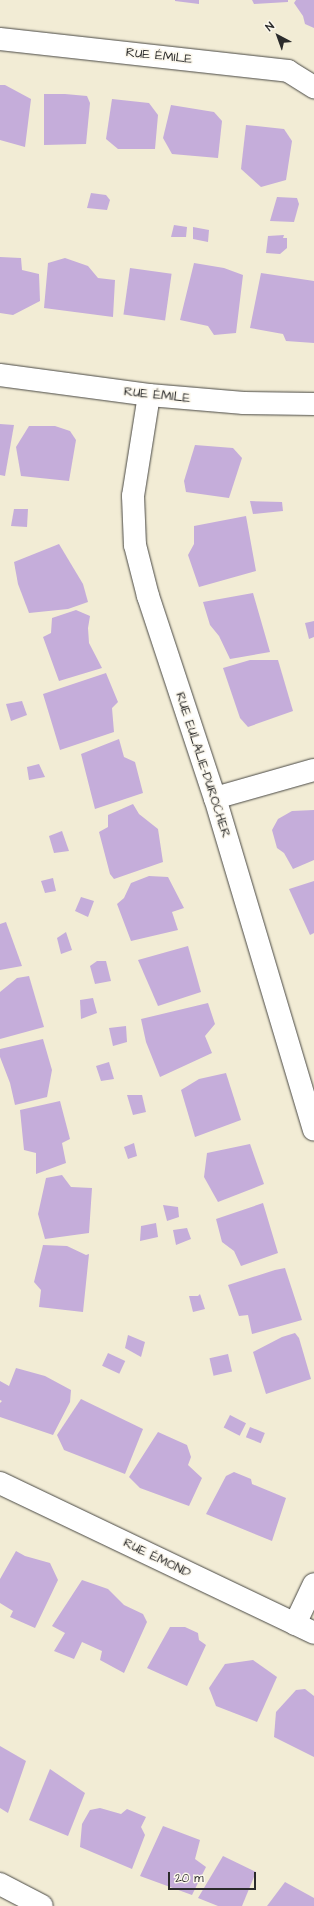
<!DOCTYPE html>
<meta charset="utf-8">
<style>
body{margin:0}
#map{position:relative;width:314px;height:1906px;overflow:hidden;background:#f2ecd5;font-family:"Architects Daughter",sans-serif}
div>[style]{position:absolute}
.building>*{inset:0;background:#c5adda;transform-origin:0 0}
.roads{filter:drop-shadow(0 0 1px #494844) drop-shadow(0 0 1px #494844)}
.street>*{height:22px;margin:-11px;padding:0 11px;transform-origin:11px;border-radius:11px;background:#fff}
span{translate:-50% -50%;white-space:nowrap;text-align:center;line-height:1.15;-webkit-text-stroke:3px #fbf7ec;paint-order:stroke}
.street-label{font-size:13px;color:#2b2b2b}
.north{position:absolute;left:258px;top:16px;width:40px;height:40px;-webkit-text-stroke:3px #fbf7ec;paint-order:stroke;rotate:319deg;font-size:11px;font-weight:700;line-height:16px;text-align:center;color:#2b2b2b}
.north::after{content:'';display:block;margin:auto;width:14px;height:18px;background:#2b2b2b;clip-path:polygon(50% 0,100% 100%,50% 72%,0 100%)}
.scale{position:absolute;left:168px;top:1872px;width:88px;height:18px;box-sizing:border-box;border:2px solid #2b2b2b;border-top:0;padding-left:5px;font-size:12px;line-height:14px;white-space:nowrap;color:#2b2b2b;-webkit-text-stroke:3px #fbf7ec;paint-order:stroke}
</style>
<div id="map">
<div class="building">
<div style="clip-path:polygon(175px 0,199px 0,199px 4px,175px 1px)"></div>
<div style="clip-path:polygon(252px 0,288px 0,288px 2px,254px 4px)"></div>
<div style="clip-path:polygon(296px 0,314px 0,314px 28px,305px 24px,303px 16px,294px 3px)"></div>
<div style="clip-path:polygon(0 85px,5px 85px,31px 99px,25px 147px,0 140px)"></div>
<div style="clip-path:polygon(44px 94px,65px 94px,87px 96px,90px 103px,86px 144px,44px 145px)"></div>
<div style="clip-path:polygon(112px 99px,149px 103px,158px 115px,155px 149px,118px 149px,106px 139px)"></div>
<div style="clip-path:polygon(171px 105px,214px 112px,222px 121px,218px 158px,172px 154px,163px 138px)"></div>
<div style="clip-path:polygon(246px 125px,284px 129px,292px 141px,286px 180px,261px 187px,241px 169px)"></div>
<div style="clip-path:polygon(91px 193px,106px 195px,110px 200px,107px 210px,87px 208px)"></div>
<div style="clip-path:polygon(277px 197px,297px 198px,299px 204px,294px 222px,270px 221px)"></div>
<div style="clip-path:polygon(174px 225px,187px 227px,186px 237px,171px 237px)"></div>
<div style="clip-path:polygon(193px 227px,209px 230px,208px 242px,193px 239px)"></div>
<div style="clip-path:polygon(284px 235px,283px 238px,287px 238px,287px 248px,280px 254px,266px 253px,268px 236px)"></div>
<div style="clip-path:polygon(0 257px,21px 258px,22px 270px,39px 274px,40px 301px,13px 315px,0 313px)"></div>
<div style="clip-path:polygon(65px 258px,88px 266px,98px 278px,115px 280px,113px 317px,44px 308px,48px 263px)"></div>
<div style="clip-path:polygon(194px 263px,224px 268px,243px 275px,236px 333px,214px 335px,208px 326px,180px 320px)"></div>
<div style="left:130px;top:268px;width:42px;height:47px;rotate:8deg"></div>
<div style="clip-path:polygon(261px 273px,314px 281px,314px 343px,286px 341px,283px 334px,250px 328px)"></div>
<div style="clip-path:polygon(0 424px,14px 425px,5px 476px,0 475px)"></div>
<div style="clip-path:polygon(29px 426px,55px 426px,70px 431px,76px 440px,69px 481px,21px 476px,16px 447px)"></div>
<div style="clip-path:polygon(195px 445px,233px 448px,242px 458px,229px 498px,186px 492px,184px 481px)"></div>
<div style="clip-path:polygon(250px 501px,282px 502px,283px 511px,253px 514px)"></div>
<div style="clip-path:polygon(14px 509px,28px 509px,27px 527px,11px 526px)"></div>
<div style="clip-path:polygon(246px 516px,256px 571px,199px 587px,188px 555px,194px 544px,194px 526px)"></div>
<div style="clip-path:polygon(59px 544px,83px 584px,88px 602px,68px 609px,29px 613px,18px 584px,14px 562px)"></div>
<div style="clip-path:polygon(253px 593px,270px 652px,230px 659px,219px 636px,210px 625px,203px 602px)"></div>
<div style="clip-path:polygon(76px 610px,90px 616px,88px 628px,89px 643px,102px 668px,59px 681px,43px 637px,51px 633px,52px 618px)"></div>
<div style="clip-path:polygon(314px 621px,314px 637px,309px 639px,305px 623px)"></div>
<div style="clip-path:polygon(250px 660px,278px 660px,293px 711px,248px 727px,240px 718px,223px 668px)"></div>
<div style="clip-path:polygon(106px 673px,118px 702px,112px 708px,114px 732px,60px 750px,43px 694px)"></div>
<div style="clip-path:polygon(22px 701px,27px 715px,11px 721px,6px 704px)"></div>
<div style="clip-path:polygon(119px 739px,124px 757px,135px 762px,143px 793px,95px 809px,81px 754px)"></div>
<div style="clip-path:polygon(39px 764px,45px 777px,29px 780px,27px 767px)"></div>
<div style="clip-path:polygon(133px 804px,139px 814px,158px 829px,163px 862px,114px 879px,110px 874px,99px 832px,108px 827px,108px 815px)"></div>
<div style="clip-path:polygon(314px 810px,314px 860px,293px 869px,284px 853px,277px 848px,272px 830px,278px 819px,292px 811px)"></div>
<div style="clip-path:polygon(62px 831px,69px 851px,54px 853px,49px 836px)"></div>
<div style="clip-path:polygon(149px 876px,168px 877px,184px 908px,172px 912px,178px 930px,131px 941px,117px 904px,124px 898px,131px 883px)"></div>
<div style="clip-path:polygon(53px 878px,56px 891px,45px 893px,41px 881px)"></div>
<div style="clip-path:polygon(314px 881px,314px 933px,310px 935px,289px 889px)"></div>
<div style="clip-path:polygon(81px 897px,94px 901px,88px 917px,75px 911px)"></div>
<div style="clip-path:polygon(6px 922px,22px 966px,0 970px,0 924px)"></div>
<div style="clip-path:polygon(66px 932px,72px 950px,61px 954px,57px 938px)"></div>
<div style="clip-path:polygon(188px 946px,201px 992px,158px 1006px,138px 960px)"></div>
<div style="clip-path:polygon(97px 961px,106px 961px,111px 981px,95px 984px,90px 966px)"></div>
<div style="clip-path:polygon(29px 976px,44px 1027px,0 1039px,0 992px,17px 978px)"></div>
<div style="clip-path:polygon(93px 998px,97px 1013px,81px 1019px,80px 1000px)"></div>
<div style="clip-path:polygon(208px 1003px,215px 1024px,205px 1036px,212px 1053px,160px 1077px,146px 1042px,141px 1019px)"></div>
<div style="clip-path:polygon(126px 1026px,127px 1042px,113px 1046px,109px 1028px)"></div>
<div style="clip-path:polygon(43px 1039px,52px 1070px,47px 1097px,15px 1105px,10px 1083px,0 1057px,0 1049px)"></div>
<div style="clip-path:polygon(109px 1062px,114px 1079px,101px 1081px,96px 1066px)"></div>
<div style="clip-path:polygon(226px 1073px,241px 1120px,195px 1137px,181px 1090px,199px 1079px)"></div>
<div style="clip-path:polygon(127px 1095px,142px 1095px,146px 1112px,133px 1115px)"></div>
<div style="clip-path:polygon(60px 1101px,70px 1139px,62px 1143px,66px 1163px,36px 1174px,36px 1153px,24px 1150px,20px 1110px)"></div>
<div style="clip-path:polygon(134px 1143px,137px 1156px,128px 1159px,124px 1147px)"></div>
<div style="clip-path:polygon(250px 1144px,264px 1184px,218px 1202px,204px 1177px,207px 1153px)"></div>
<div style="clip-path:polygon(62px 1175px,71px 1187px,92px 1188px,89px 1233px,45px 1239px,38px 1214px,46px 1178px)"></div>
<div style="clip-path:polygon(263px 1203px,278px 1253px,241px 1266px,234px 1251px,222px 1242px,216px 1219px)"></div>
<div style="clip-path:polygon(163px 1205px,178px 1207px,179px 1217px,167px 1221px)"></div>
<div style="clip-path:polygon(156px 1223px,158px 1237px,140px 1241px,141px 1226px)"></div>
<div style="clip-path:polygon(187px 1228px,191px 1239px,176px 1245px,173px 1230px)"></div>
<div style="clip-path:polygon(43px 1245px,67px 1246px,86px 1255px,89px 1254px,83px 1312px,39px 1307px,41px 1290px,34px 1282px)"></div>
<div style="clip-path:polygon(285px 1268px,302px 1320px,252px 1334px,248px 1315px,239px 1316px,228px 1285px,275px 1270px)"></div>
<div style="clip-path:polygon(200px 1294px,205px 1309px,193px 1312px,189px 1296px,198px 1296px)"></div>
<div style="clip-path:polygon(295px 1333px,299px 1338px,311px 1379px,266px 1394px,253px 1352px,282px 1337px)"></div>
<div style="clip-path:polygon(128px 1335px,145px 1342px,141px 1357px,125px 1348px)"></div>
<div style="left:108px;top:1353px;width:19px;height:14px;rotate:25deg"></div>
<div style="left:228px;top:1354px;width:18px;height:19px;rotate:77deg"></div>
<div style="clip-path:polygon(16px 1368px,45px 1376px,71px 1390px,70px 1402px,53px 1435px,0 1417px,0 1403px,2px 1401px,0 1400px,0 1381px,9px 1386px)"></div>
<div style="clip-path:polygon(81px 1399px,143px 1429px,125px 1474px,64px 1450px,57px 1435px)"></div>
<div style="left:230px;top:1415px;width:18px;height:14px;rotate:27deg"></div>
<div style="left:250px;top:1427px;width:16px;height:11px;rotate:22deg"></div>
<div style="clip-path:polygon(158px 1432px,187px 1445px,191px 1457px,188px 1465px,202px 1478px,189px 1506px,140px 1488px,129px 1477px)"></div>
<div style="clip-path:polygon(234px 1472px,251px 1479px,252px 1484px,286px 1498px,272px 1541px,206px 1514px,226px 1476px)"></div>
<div style="clip-path:polygon(16px 1551px,25px 1556px,50px 1563px,58px 1580px,35px 1628px,10px 1617px,13px 1611px,0 1603px,0 1579px)"></div>
<div style="clip-path:polygon(82px 1580px,108px 1589px,124px 1605px,143px 1614px,147px 1622px,124px 1673px,100px 1660px,102px 1651px,82px 1642px,74px 1659px,54px 1651px,65px 1633px,52px 1626px)"></div>
<div style="clip-path:polygon(170px 1627px,185px 1627px,198px 1633px,199px 1640px,206px 1645px,187px 1686px,147px 1668px)"></div>
<div style="clip-path:polygon(253px 1660px,277px 1677px,257px 1722px,216px 1706px,209px 1688px,225px 1664px)"></div>
<div style="clip-path:polygon(305px 1689px,314px 1696px,314px 1757px,274px 1737px,276px 1712px,296px 1690px)"></div>
<div style="clip-path:polygon(0 1746px,26px 1761px,8px 1813px,0 1808px)"></div>
<div style="clip-path:polygon(50px 1769px,85px 1793px,68px 1836px,29px 1820px)"></div>
<div style="clip-path:polygon(100px 1808px,121px 1814px,127px 1809px,146px 1817px,141px 1827px,145px 1835px,132px 1869px,80px 1847px,82px 1824px,90px 1810px)"></div>
<div style="clip-path:polygon(163px 1826px,200px 1840px,195px 1859px,206px 1867px,192px 1895px,140px 1876px)"></div>
<div style="clip-path:polygon(223px 1856px,256px 1872px,242px 1906px,218px 1906px,198px 1898px)"></div>
<div style="clip-path:polygon(285px 1882px,314px 1898px,314px 1906px,267px 1906px)"></div>
</div>
<div class="roads">
<div class="street">
<div style="left:0;top:39px;width:290px;rotate:6.3deg"></div>
<div style="left:288px;top:71px;width:31px;rotate:32deg"></div>
<div style="left:0;top:375px;width:150px;rotate:7.6deg"></div>
<div style="left:149px;top:395px;width:95px;rotate:4.8deg"></div>
<div style="left:244px;top:403px;width:70px;rotate:0.8deg"></div>
<div style="left:149px;top:395px;width:102px;rotate:99deg"></div>
<div style="left:133px;top:496px;width:49px;rotate:87.7deg"></div>
<div style="left:135px;top:545px;width:53px;rotate:75.7deg"></div>
<div style="left:148px;top:596px;width:213px;rotate:71.7deg"></div>
<div style="left:215px;top:798px;width:346px;rotate:73.4deg"></div>
<div style="left:215px;top:798px;width:103px;rotate:-15.8deg"></div>
<div style="left:0;top:1483px;width:348px;rotate:25.5deg"></div>
<div style="left:295px;top:1624px;width:44px;rotate:-64.6deg"></div>
<div style="left:0;top:1884px;width:47px;rotate:27.6deg"></div>
</div>
</div>
<div class="street-label">
<span style="left:159px;top:56px;rotate:6deg">RUE ÉMILE</span>
<span style="left:157px;top:395px;rotate:6deg">RUE ÉMILE</span>
<span style="left:203px;top:765px;rotate:72deg">RUE EULALIE-DUROCHER</span>
<span style="left:157px;top:1558px;rotate:26deg">RUE ÉMOND</span>
</div>
<div class="north">N</div>
<div class="scale">20 m</div>
</div>
